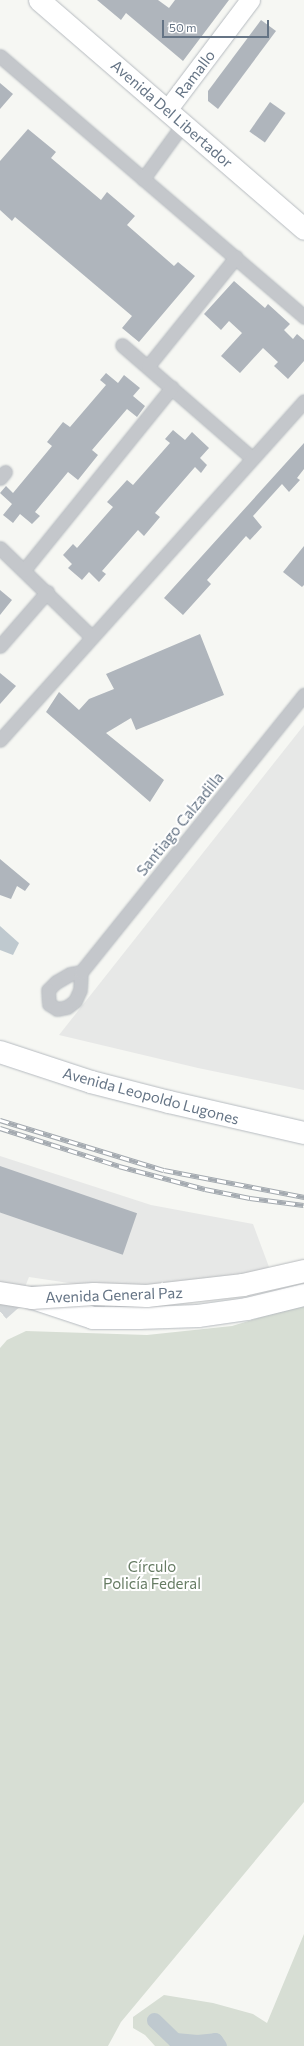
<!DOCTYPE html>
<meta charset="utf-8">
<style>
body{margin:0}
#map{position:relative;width:304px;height:2046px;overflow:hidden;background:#f6f7f3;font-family:Commissioner,sans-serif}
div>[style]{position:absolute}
.built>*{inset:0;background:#e7e8e7}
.green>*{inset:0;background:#d7ded4}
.water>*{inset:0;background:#bfc9cf}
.canal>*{height:15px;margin:-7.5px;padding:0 7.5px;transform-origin:7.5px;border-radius:7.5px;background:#bfc9cf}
.building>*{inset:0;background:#afb5bc;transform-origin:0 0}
.secondary-tunnel>*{height:19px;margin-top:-9.5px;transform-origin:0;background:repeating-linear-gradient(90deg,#d2d6d8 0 19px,transparent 0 29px)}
.roads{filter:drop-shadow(0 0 1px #b6bbc0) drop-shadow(0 0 1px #b6bbc0)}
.street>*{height:13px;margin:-6.5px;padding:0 6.5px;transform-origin:6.5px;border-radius:6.5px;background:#c4c7cb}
.secondary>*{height:19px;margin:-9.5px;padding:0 9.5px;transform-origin:9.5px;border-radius:9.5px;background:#fff}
.primary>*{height:21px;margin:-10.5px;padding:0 10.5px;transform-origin:10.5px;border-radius:10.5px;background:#fff}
.highway>*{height:22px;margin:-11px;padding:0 11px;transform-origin:11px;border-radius:11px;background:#fff}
.rail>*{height:4.5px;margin-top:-2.25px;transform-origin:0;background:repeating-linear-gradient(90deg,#fff 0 9px,#a4aab0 0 18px);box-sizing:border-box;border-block:1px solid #a4aab0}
.bridges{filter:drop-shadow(0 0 1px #b7babd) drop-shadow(0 0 1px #b7babd)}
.highway-bridge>*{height:22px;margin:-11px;padding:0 11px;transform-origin:11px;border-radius:11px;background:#fff}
span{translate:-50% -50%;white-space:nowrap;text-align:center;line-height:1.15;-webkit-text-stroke:4px #fff;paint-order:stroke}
.street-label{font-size:15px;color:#657485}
.park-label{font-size:15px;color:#677c64}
.scale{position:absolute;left:162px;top:20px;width:107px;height:18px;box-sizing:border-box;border:2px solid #657485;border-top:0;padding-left:5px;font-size:12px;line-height:14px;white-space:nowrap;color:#657485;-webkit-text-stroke:3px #fff;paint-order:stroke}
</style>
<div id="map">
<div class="built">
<div style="clip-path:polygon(304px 725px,304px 1090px,198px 1068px,59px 1035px)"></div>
<div style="clip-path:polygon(0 1156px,151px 1205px,253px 1224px,269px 1267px,240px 1276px,142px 1287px,89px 1286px,29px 1277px,25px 1287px,0 1284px)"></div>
</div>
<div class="green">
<div style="clip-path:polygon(304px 1304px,304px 1802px,121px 2022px,108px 2046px,0 2046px,0 1348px,7px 1340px,26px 1331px,147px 1335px,232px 1326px)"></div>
<div style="clip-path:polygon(304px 1934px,304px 2046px,155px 2046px,145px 2035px,133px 2028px,133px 2017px,164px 1995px,213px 2003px,253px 2014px,267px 2023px)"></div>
</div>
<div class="water">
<div style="clip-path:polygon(0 926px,19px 943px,13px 955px,0 950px)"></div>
</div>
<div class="canal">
<div style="left:154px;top:2020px;width:29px;rotate:44deg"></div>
<div style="left:175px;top:2040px;width:22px;rotate:5deg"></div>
<div style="left:197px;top:2042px;width:18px;rotate:-6deg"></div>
<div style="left:215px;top:2040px;width:7px;rotate:56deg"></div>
</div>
<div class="building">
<div style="clip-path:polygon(97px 0,158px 0,169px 8px,175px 0,229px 0,183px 61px,126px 13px,121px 20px)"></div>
<div style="clip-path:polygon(261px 20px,276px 31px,218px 109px,208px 101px,208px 91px)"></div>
<div style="clip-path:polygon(0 83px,13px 94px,0 109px)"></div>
<div style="left:270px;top:102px;width:19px;height:36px;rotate:35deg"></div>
<div style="clip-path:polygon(28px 129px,56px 152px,51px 158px,101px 200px,107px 192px,135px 216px,127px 225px,174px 266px,178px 262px,195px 276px,139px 342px,122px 328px,132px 316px,15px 217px,12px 221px,0 210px,0 161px)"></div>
<div style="clip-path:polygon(234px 281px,265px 308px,268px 304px,290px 324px,284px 330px,293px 339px,297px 334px,304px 340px,304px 361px,288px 379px,274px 366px,278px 362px,263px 348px,240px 373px,221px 356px,242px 333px,229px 321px,221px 330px,204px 314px)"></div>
<div style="clip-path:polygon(106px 373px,118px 383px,124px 375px,140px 388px,133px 396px,145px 406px,137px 417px,127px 409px,92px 450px,98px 455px,78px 480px,68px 472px,35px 512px,40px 516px,32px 524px,20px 514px,13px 523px,3px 515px,12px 504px,0 493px,6px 486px,13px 493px,52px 446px,47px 442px,63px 422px,70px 427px,106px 385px,100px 380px)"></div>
<div style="clip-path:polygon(173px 430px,185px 440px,192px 432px,209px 448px,200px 458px,207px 465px,201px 473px,195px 467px,155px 513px,160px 517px,144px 536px,138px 530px,102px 571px,106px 574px,99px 582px,89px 572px,82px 580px,68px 568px,72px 564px,63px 555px,73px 544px,77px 548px,113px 507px,107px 502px,127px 480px,133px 485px,170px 443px,165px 439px)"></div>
<div style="clip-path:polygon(304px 443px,304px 469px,297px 478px,300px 480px,289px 492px,282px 484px,253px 516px,262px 527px,250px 540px,246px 536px,207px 580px,211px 584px,183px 615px,164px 598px)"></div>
<div style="clip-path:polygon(304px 546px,304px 585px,302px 587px,283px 572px)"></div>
<div style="clip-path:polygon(0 590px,12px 600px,0 615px)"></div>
<div style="clip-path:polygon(200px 634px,224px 695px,136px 730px,131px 718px,106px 733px,164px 780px,150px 802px,46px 712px,59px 692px,79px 710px,89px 699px,114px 689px,106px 674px)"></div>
<div style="clip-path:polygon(0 673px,16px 686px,0 704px)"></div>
<div style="clip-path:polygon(0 859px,30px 884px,25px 891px,17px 886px,11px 899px,0 895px)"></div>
<div style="left:0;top:1166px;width:145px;height:44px;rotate:19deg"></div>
</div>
<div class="secondary-tunnel">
<div style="left:86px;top:1302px;width:71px;rotate:5.6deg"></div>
<div style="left:0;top:1311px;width:18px;rotate:-41deg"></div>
<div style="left:14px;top:1299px;width:16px;rotate:-11deg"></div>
</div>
<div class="roads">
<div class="street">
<div style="left:0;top:56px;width:401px;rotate:40.6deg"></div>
<div style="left:143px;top:179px;width:68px;rotate:-54deg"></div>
<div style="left:122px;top:345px;width:172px;rotate:41deg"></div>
<div style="left:148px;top:366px;width:140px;rotate:-51.1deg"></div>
<div style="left:0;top:478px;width:8px;rotate:-50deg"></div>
<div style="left:0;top:548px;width:128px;rotate:44.1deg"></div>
<div style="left:24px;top:570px;width:235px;rotate:-51deg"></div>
<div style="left:0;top:646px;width:72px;rotate:-49deg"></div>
<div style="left:0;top:740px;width:455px;rotate:-48.1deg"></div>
<div style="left:81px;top:972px;width:11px;rotate:170deg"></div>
<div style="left:70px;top:974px;width:16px;rotate:150deg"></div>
<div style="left:56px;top:982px;width:11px;rotate:135deg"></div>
<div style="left:48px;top:990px;width:14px;rotate:86deg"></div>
<div style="left:49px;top:1004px;width:9px;rotate:32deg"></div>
<div style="left:57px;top:1009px;width:10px;rotate:-11deg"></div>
<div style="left:67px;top:1007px;width:10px;rotate:-37deg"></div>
<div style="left:75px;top:1001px;width:12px;rotate:-66deg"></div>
<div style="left:80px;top:990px;width:18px;rotate:-87deg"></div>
<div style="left:81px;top:972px;width:356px;rotate:-51.2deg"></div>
</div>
<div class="secondary">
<div style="left:167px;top:110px;width:138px;rotate:-53deg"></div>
</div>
<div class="primary">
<div style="left:39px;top:0;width:350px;rotate:40.8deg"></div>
</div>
<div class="highway">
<div style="left:0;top:1052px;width:96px;rotate:18.2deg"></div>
<div style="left:91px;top:1082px;width:81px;rotate:14.4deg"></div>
<div style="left:169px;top:1102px;width:139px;rotate:12.9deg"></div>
<div style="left:33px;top:1298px;width:63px;rotate:18.4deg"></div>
<div style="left:93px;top:1318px;width:46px"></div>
<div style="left:139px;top:1318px;width:59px;rotate:-1.9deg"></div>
<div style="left:198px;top:1316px;width:49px;rotate:-8.1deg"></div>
<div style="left:247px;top:1309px;width:59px;rotate:-13.8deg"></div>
</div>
</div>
<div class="rail">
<div style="left:0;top:1120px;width:171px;rotate:17deg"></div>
<div style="left:164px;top:1170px;width:143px;rotate:10.9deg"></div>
<div style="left:0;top:1128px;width:125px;rotate:17.7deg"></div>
<div style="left:119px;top:1166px;width:89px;rotate:15deg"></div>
<div style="left:205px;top:1189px;width:46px;rotate:11.3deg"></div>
<div style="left:250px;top:1198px;width:54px;rotate:7.4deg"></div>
</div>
<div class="bridges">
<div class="highway-bridge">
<div style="left:0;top:1293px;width:32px;rotate:9deg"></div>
<div style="left:32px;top:1298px;width:62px;rotate:-3.7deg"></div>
<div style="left:94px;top:1294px;width:53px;rotate:2.2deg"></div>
<div style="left:147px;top:1296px;width:97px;rotate:-6.5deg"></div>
<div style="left:243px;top:1285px;width:63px;rotate:-12.9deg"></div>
</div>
</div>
<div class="street-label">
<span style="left:195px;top:74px;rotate:-53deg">Ramallo</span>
<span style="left:172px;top:114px;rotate:41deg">Avenida Del Libertador</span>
<span style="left:180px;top:824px;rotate:-51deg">Santiago Calzadilla</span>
<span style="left:151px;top:1096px;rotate:15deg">Avenida Leopoldo Lugones</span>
<span style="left:114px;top:1295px;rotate:-2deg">Avenida General Paz</span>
</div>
<div class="park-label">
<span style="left:152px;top:1575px">Círculo<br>Policía Federal</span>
</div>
<div class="scale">50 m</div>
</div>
